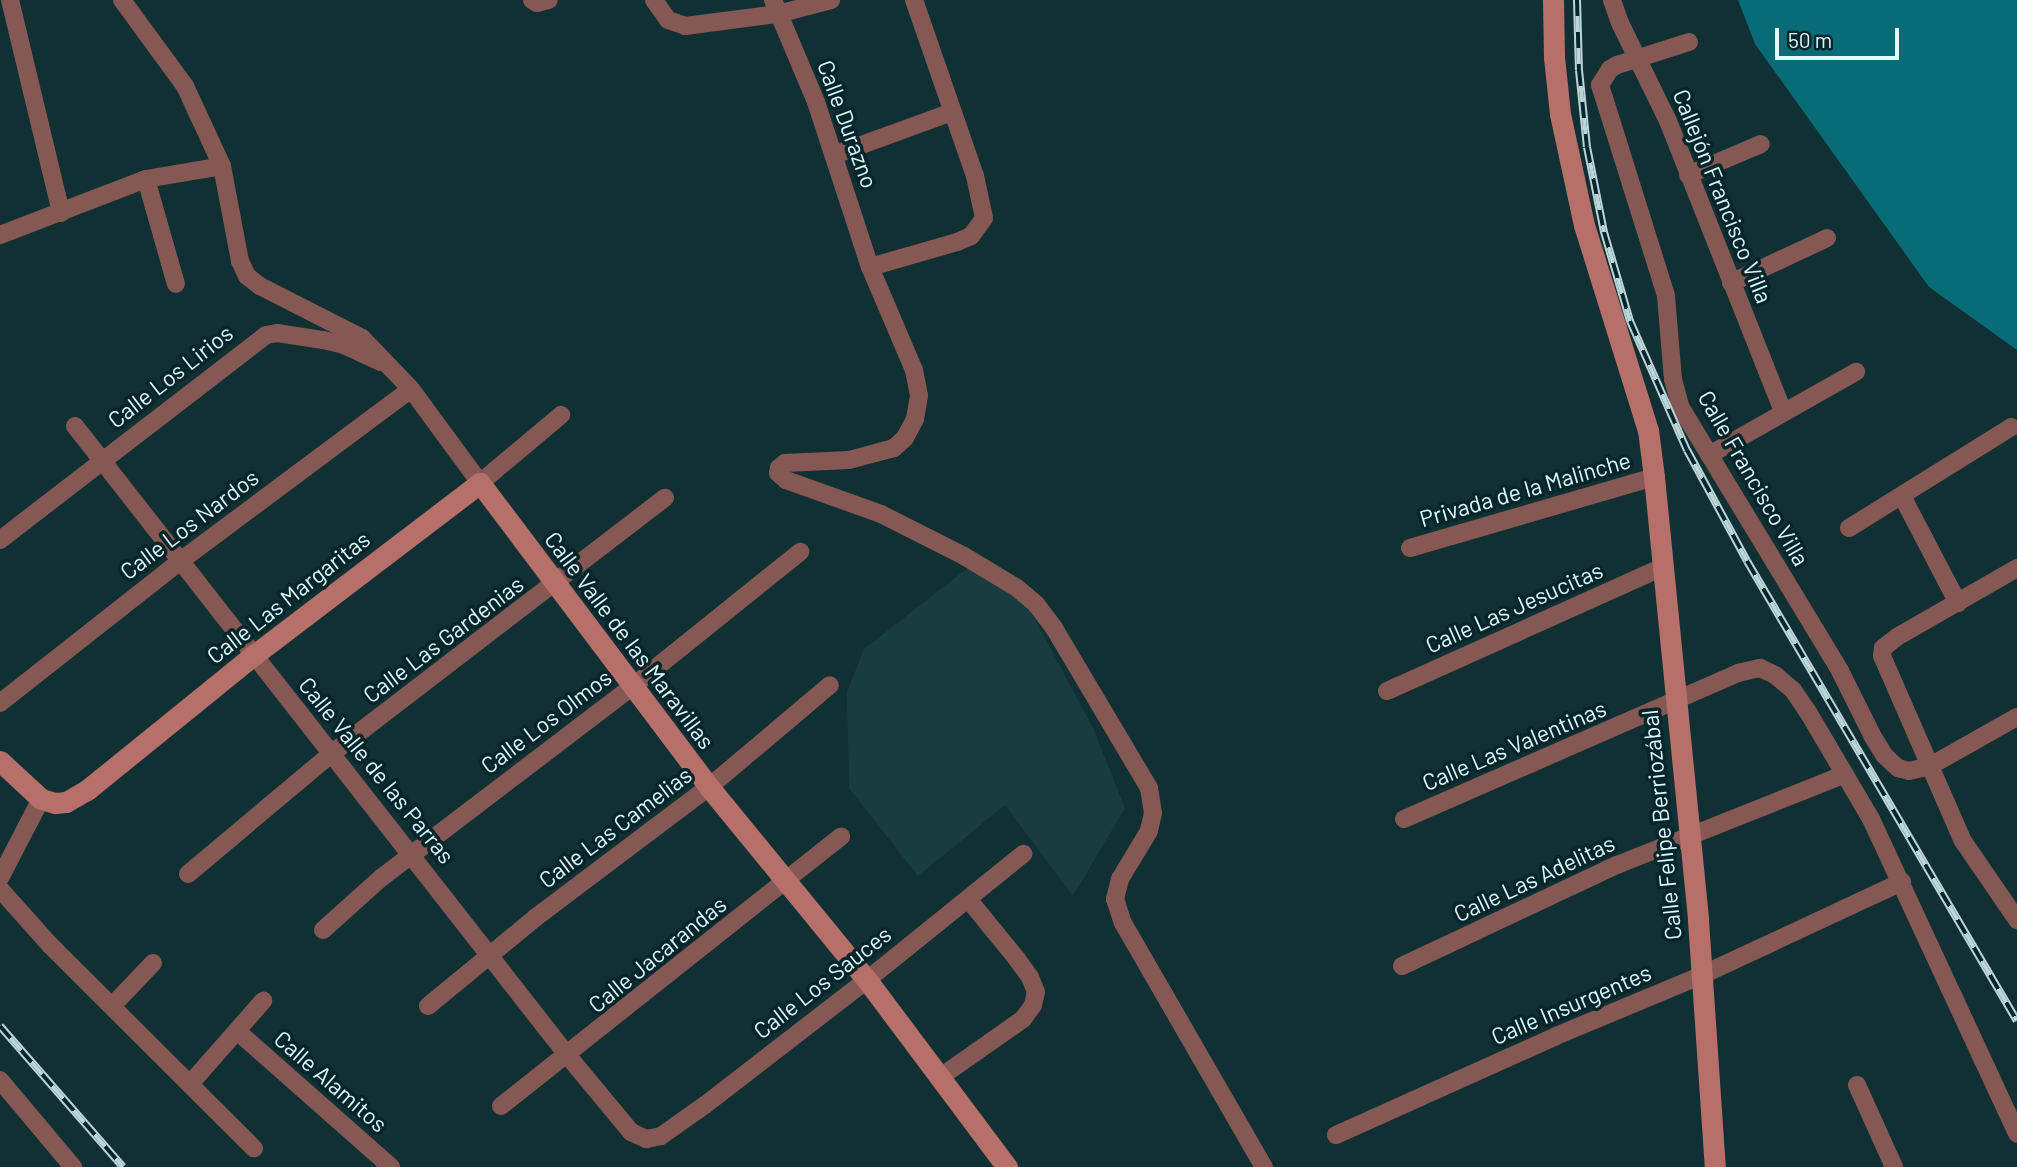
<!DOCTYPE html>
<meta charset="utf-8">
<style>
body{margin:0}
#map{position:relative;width:2017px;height:1167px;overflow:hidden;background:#113034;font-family:Barlow,sans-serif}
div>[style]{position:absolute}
.built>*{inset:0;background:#183c40}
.forest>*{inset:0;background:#076c75}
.street>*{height:18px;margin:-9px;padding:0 9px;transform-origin:9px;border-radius:9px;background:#855854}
.secondary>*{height:21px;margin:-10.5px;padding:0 10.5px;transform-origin:10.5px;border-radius:10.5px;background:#b76f6a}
.rail>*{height:8px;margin-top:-4px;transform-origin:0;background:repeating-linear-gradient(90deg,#06262a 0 16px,#bbd6d9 0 32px);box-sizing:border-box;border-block:2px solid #bbd6d9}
span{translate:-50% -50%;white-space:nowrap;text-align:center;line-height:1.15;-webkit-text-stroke:7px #06262a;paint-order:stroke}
.street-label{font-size:23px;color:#dff9fc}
.scale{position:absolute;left:1775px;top:28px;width:124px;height:32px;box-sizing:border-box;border:4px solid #dff9fc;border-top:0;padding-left:9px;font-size:21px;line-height:24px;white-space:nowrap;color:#dff9fc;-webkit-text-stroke:5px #06262a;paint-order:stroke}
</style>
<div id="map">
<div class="built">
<div style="clip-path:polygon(969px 567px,1022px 595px,1093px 728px,1125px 808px,1073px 896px,1005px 805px,918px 876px,849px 788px,847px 692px,864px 649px)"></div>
</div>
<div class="forest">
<div style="clip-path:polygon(1738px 0,2017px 0,2017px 350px,1929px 287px,1755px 44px)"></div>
</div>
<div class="street">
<div style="left:10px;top:0;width:219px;rotate:76.5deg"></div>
<div style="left:122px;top:0;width:107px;rotate:53.8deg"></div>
<div style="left:185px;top:86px;width:88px;rotate:65.2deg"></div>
<div style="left:222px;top:166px;width:97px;rotate:79.3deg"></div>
<div style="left:240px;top:261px;width:17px;rotate:65deg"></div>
<div style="left:247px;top:276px;width:16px;rotate:38deg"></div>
<div style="left:260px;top:286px;width:114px;rotate:27deg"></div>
<div style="left:362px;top:338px;width:71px;rotate:46.1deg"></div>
<div style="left:411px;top:389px;width:117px;rotate:53.7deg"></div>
<div style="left:480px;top:483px;width:106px;rotate:-40deg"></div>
<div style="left:532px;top:0;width:6px;rotate:31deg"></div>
<div style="left:537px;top:3px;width:12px;rotate:-14deg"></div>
<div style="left:654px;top:0;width:24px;rotate:55deg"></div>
<div style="left:668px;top:20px;width:18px;rotate:19deg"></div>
<div style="left:685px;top:26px;width:94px;rotate:-7.4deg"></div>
<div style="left:778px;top:14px;width:55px;rotate:-14.8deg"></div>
<div style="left:773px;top:0;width:111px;rotate:67.1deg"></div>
<div style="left:816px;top:102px;width:174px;rotate:71.9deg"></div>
<div style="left:870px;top:267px;width:112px;rotate:66.9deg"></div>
<div style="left:914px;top:370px;width:26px;rotate:79deg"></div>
<div style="left:919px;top:396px;width:23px;rotate:100deg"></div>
<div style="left:915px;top:419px;width:21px;rotate:118deg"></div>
<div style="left:905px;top:438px;width:15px;rotate:138deg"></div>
<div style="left:894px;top:448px;width:47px;rotate:165.1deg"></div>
<div style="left:849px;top:460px;width:64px;rotate:177.3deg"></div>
<div style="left:785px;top:463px;width:8px;rotate:140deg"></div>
<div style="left:779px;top:468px;width:5px;rotate:101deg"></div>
<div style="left:778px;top:473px;width:11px;rotate:41deg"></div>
<div style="left:786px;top:480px;width:101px;rotate:19.7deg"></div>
<div style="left:881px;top:514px;width:93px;rotate:26.8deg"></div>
<div style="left:964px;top:556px;width:62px;rotate:31.1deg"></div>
<div style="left:1017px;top:588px;width:25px;rotate:40deg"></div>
<div style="left:1036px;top:604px;width:30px;rotate:53deg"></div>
<div style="left:1054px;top:628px;width:186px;rotate:59.3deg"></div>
<div style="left:1149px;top:788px;width:25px;rotate:81deg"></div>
<div style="left:1153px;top:813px;width:18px;rotate:103deg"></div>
<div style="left:1149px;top:831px;width:56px;rotate:121.1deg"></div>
<div style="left:1120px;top:879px;width:21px;rotate:104deg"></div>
<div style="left:1115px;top:899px;width:25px;rotate:72deg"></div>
<div style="left:1123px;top:923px;width:282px;rotate:60deg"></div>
<div style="left:1612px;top:0;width:24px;rotate:71deg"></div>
<div style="left:1620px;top:23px;width:109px;rotate:63.9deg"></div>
<div style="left:1668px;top:121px;width:313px;rotate:68.4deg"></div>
<div style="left:1689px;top:42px;width:76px;rotate:162.3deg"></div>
<div style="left:1617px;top:65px;width:8px;rotate:150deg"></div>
<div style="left:1610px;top:69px;width:19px;rotate:122deg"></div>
<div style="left:1600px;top:85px;width:221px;rotate:72.6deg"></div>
<div style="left:1666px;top:296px;width:83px;rotate:85.2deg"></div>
<div style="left:1673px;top:379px;width:30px;rotate:75deg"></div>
<div style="left:1681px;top:408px;width:307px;rotate:58.8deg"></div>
<div style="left:1840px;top:671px;width:74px;rotate:63.4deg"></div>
<div style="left:1873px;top:737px;width:22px;rotate:58deg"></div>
<div style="left:1885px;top:756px;width:18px;rotate:43deg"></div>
<div style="left:1898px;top:768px;width:11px;rotate:15deg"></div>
<div style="left:1909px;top:771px;width:22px;rotate:-13deg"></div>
<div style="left:1930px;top:766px;width:100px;rotate:-29.4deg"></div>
<div style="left:834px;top:155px;width:126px;rotate:-20deg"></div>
<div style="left:1688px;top:175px;width:79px;rotate:-23deg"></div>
<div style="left:146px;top:179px;width:109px;rotate:74.1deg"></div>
<div style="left:0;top:235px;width:156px;rotate:-21deg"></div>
<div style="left:146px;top:179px;width:77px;rotate:-9.7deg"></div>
<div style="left:870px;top:267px;width:91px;rotate:-16deg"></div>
<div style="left:957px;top:242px;width:15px;rotate:-23deg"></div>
<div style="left:971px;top:236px;width:22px;rotate:-54deg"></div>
<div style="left:984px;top:218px;width:43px;rotate:-102.1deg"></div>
<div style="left:975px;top:176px;width:186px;rotate:-109.1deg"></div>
<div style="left:1731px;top:283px;width:106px;rotate:-25.1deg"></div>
<div style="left:75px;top:426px;width:800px;rotate:51.96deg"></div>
<div style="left:568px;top:1056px;width:99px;rotate:50.3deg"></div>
<div style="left:631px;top:1132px;width:17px;rotate:25deg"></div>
<div style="left:646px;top:1139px;width:15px;rotate:-11deg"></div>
<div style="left:661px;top:1136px;width:54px;rotate:-35.2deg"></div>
<div style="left:705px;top:1105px;width:205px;rotate:-37.7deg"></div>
<div style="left:867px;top:980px;width:201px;rotate:-38.9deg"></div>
<div style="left:1709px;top:455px;width:169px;rotate:-29.5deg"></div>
<div style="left:1902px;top:496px;width:121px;rotate:62.4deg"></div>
<div style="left:1849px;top:528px;width:191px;rotate:-31.9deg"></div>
<div style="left:0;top:540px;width:336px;rotate:-37.6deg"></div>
<div style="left:266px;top:335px;width:11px;rotate:-10deg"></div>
<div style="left:277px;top:333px;width:47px;rotate:8.7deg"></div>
<div style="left:323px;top:340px;width:22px;rotate:13deg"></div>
<div style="left:344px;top:345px;width:40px;rotate:25deg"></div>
<div style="left:1410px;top:548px;width:254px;rotate:-16.2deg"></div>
<div style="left:2017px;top:568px;width:138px;rotate:150.1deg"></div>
<div style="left:1897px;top:637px;width:18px;rotate:142deg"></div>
<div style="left:1883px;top:648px;width:8px;rotate:97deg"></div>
<div style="left:1882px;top:656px;width:202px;rotate:66.4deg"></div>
<div style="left:1963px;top:841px;width:96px;rotate:55.6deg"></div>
<div style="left:1387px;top:691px;width:300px;rotate:-24.2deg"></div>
<div style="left:0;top:703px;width:228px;rotate:-38.2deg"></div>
<div style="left:179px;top:562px;width:289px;rotate:-36.7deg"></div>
<div style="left:1404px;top:819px;width:365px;rotate:-23.6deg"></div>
<div style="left:1738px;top:673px;width:23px;rotate:-13deg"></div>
<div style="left:1760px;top:668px;width:17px;rotate:25deg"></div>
<div style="left:1775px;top:675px;width:23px;rotate:40deg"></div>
<div style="left:1793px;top:690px;width:27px;rotate:56deg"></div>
<div style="left:1808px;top:712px;width:124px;rotate:59.5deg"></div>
<div style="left:1871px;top:819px;width:347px;rotate:65.1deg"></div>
<div style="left:188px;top:874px;width:187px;rotate:-40deg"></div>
<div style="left:331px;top:754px;width:421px;rotate:-37.5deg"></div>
<div style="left:0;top:878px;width:89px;rotate:-62.6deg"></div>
<div style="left:0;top:889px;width:75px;rotate:48.2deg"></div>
<div style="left:50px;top:945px;width:288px;rotate:44.9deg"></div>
<div style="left:323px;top:930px;width:78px;rotate:-41.9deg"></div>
<div style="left:381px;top:878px;width:315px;rotate:-37.3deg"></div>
<div style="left:632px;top:687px;width:216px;rotate:-38.8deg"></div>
<div style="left:1402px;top:966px;width:238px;rotate:-25.2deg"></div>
<div style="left:1617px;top:865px;width:243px;rotate:-21.7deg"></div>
<div style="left:113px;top:1005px;width:58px;rotate:-46.4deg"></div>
<div style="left:428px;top:1006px;width:139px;rotate:-39.4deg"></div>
<div style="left:535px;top:918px;width:218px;rotate:-37deg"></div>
<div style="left:709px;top:787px;width:158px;rotate:-40.1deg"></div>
<div style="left:238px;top:1032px;width:204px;rotate:41.4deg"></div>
<div style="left:939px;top:1078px;width:103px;rotate:-35.1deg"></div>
<div style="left:1023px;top:1019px;width:17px;rotate:-54deg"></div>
<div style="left:1033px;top:1005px;width:13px;rotate:-77deg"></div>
<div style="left:1036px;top:992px;width:16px;rotate:-112deg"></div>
<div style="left:1030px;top:977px;width:22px;rotate:-126deg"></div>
<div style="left:1017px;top:959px;width:77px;rotate:-129.2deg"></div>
<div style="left:0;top:1080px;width:114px;rotate:50deg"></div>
<div style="left:190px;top:1084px;width:111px;rotate:-48.7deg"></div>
<div style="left:1857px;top:1085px;width:90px;rotate:65.7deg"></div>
<div style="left:501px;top:1106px;width:434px;rotate:-38.4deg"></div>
<div style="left:1336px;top:1135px;width:241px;rotate:-24.2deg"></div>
<div style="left:1556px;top:1036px;width:156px;rotate:-22.6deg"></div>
<div style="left:1700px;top:976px;width:223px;rotate:-25deg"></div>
</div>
<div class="secondary">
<div style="left:1553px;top:0;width:57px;rotate:89deg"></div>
<div style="left:1554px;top:57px;width:57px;rotate:84deg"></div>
<div style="left:1560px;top:114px;width:114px;rotate:77.8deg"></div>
<div style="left:1584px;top:225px;width:215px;rotate:72.7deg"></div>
<div style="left:1648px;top:430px;width:47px;rotate:82.7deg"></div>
<div style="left:1654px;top:477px;width:445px;rotate:84.3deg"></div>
<div style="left:1698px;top:920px;width:248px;rotate:86.1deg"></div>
<div style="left:0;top:761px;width:56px;rotate:42.8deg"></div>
<div style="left:41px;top:799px;width:15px;rotate:16deg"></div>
<div style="left:55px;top:803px;width:11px;rotate:-5deg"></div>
<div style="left:66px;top:802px;width:24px;rotate:-30deg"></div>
<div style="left:87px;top:790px;width:215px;rotate:-39deg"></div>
<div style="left:254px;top:655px;width:284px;rotate:-37.3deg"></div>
<div style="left:480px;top:483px;width:381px;rotate:53deg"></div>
<div style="left:709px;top:787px;width:249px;rotate:50.7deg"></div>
<div style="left:867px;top:980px;width:234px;rotate:53.2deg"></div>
</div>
<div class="rail">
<div style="left:1577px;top:0;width:70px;rotate:88.4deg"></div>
<div style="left:1579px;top:70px;width:77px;rotate:84.1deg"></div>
<div style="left:1587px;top:147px;width:87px;rotate:78.7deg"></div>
<div style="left:1604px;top:232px;width:93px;rotate:73.7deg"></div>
<div style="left:1630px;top:321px;width:141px;rotate:66.2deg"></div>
<div style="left:1687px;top:450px;width:126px;rotate:61.6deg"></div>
<div style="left:1747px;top:561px;width:533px;rotate:59.59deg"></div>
<div style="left:0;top:1026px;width:187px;rotate:48.9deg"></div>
</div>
<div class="street-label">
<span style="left:848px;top:124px;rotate:70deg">Calle Durazno</span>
<span style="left:1723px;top:196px;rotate:68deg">Callejón Francisco Villa</span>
<span style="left:170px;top:376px;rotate:-38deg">Calle Los Lirios</span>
<span style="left:1754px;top:478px;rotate:60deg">Calle Francisco Villa</span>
<span style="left:1525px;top:489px;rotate:-16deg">Privada de la Malinche</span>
<span style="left:189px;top:524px;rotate:-37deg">Calle Los Nardos</span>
<span style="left:288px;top:597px;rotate:-38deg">Calle Las Margaritas</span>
<span style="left:1514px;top:607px;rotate:-24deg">Calle Las Jesucitas</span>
<span style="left:443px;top:639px;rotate:-37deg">Calle Las Gardenias</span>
<span style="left:630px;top:640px;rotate:53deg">Calle Valle de las Maravillas</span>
<span style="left:546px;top:721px;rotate:-37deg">Calle Los Olmos</span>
<span style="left:1514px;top:745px;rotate:-23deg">Calle Las Valentinas</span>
<span style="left:377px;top:770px;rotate:51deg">Calle Valle de las Parras</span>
<span style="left:1661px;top:825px;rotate:-96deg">Calle Felipe Berriozábal</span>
<span style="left:615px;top:827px;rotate:-37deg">Calle Las Camelias</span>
<span style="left:1534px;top:878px;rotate:-25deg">Calle Las Adelitas</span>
<span style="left:657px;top:954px;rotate:-39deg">Calle Jacarandas</span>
<span style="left:822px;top:982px;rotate:-38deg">Calle Los Sauces</span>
<span style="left:1571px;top:1004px;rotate:-23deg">Calle Insurgentes</span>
<span style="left:331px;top:1081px;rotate:41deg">Calle Alamitos</span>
</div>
<div class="scale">50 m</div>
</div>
